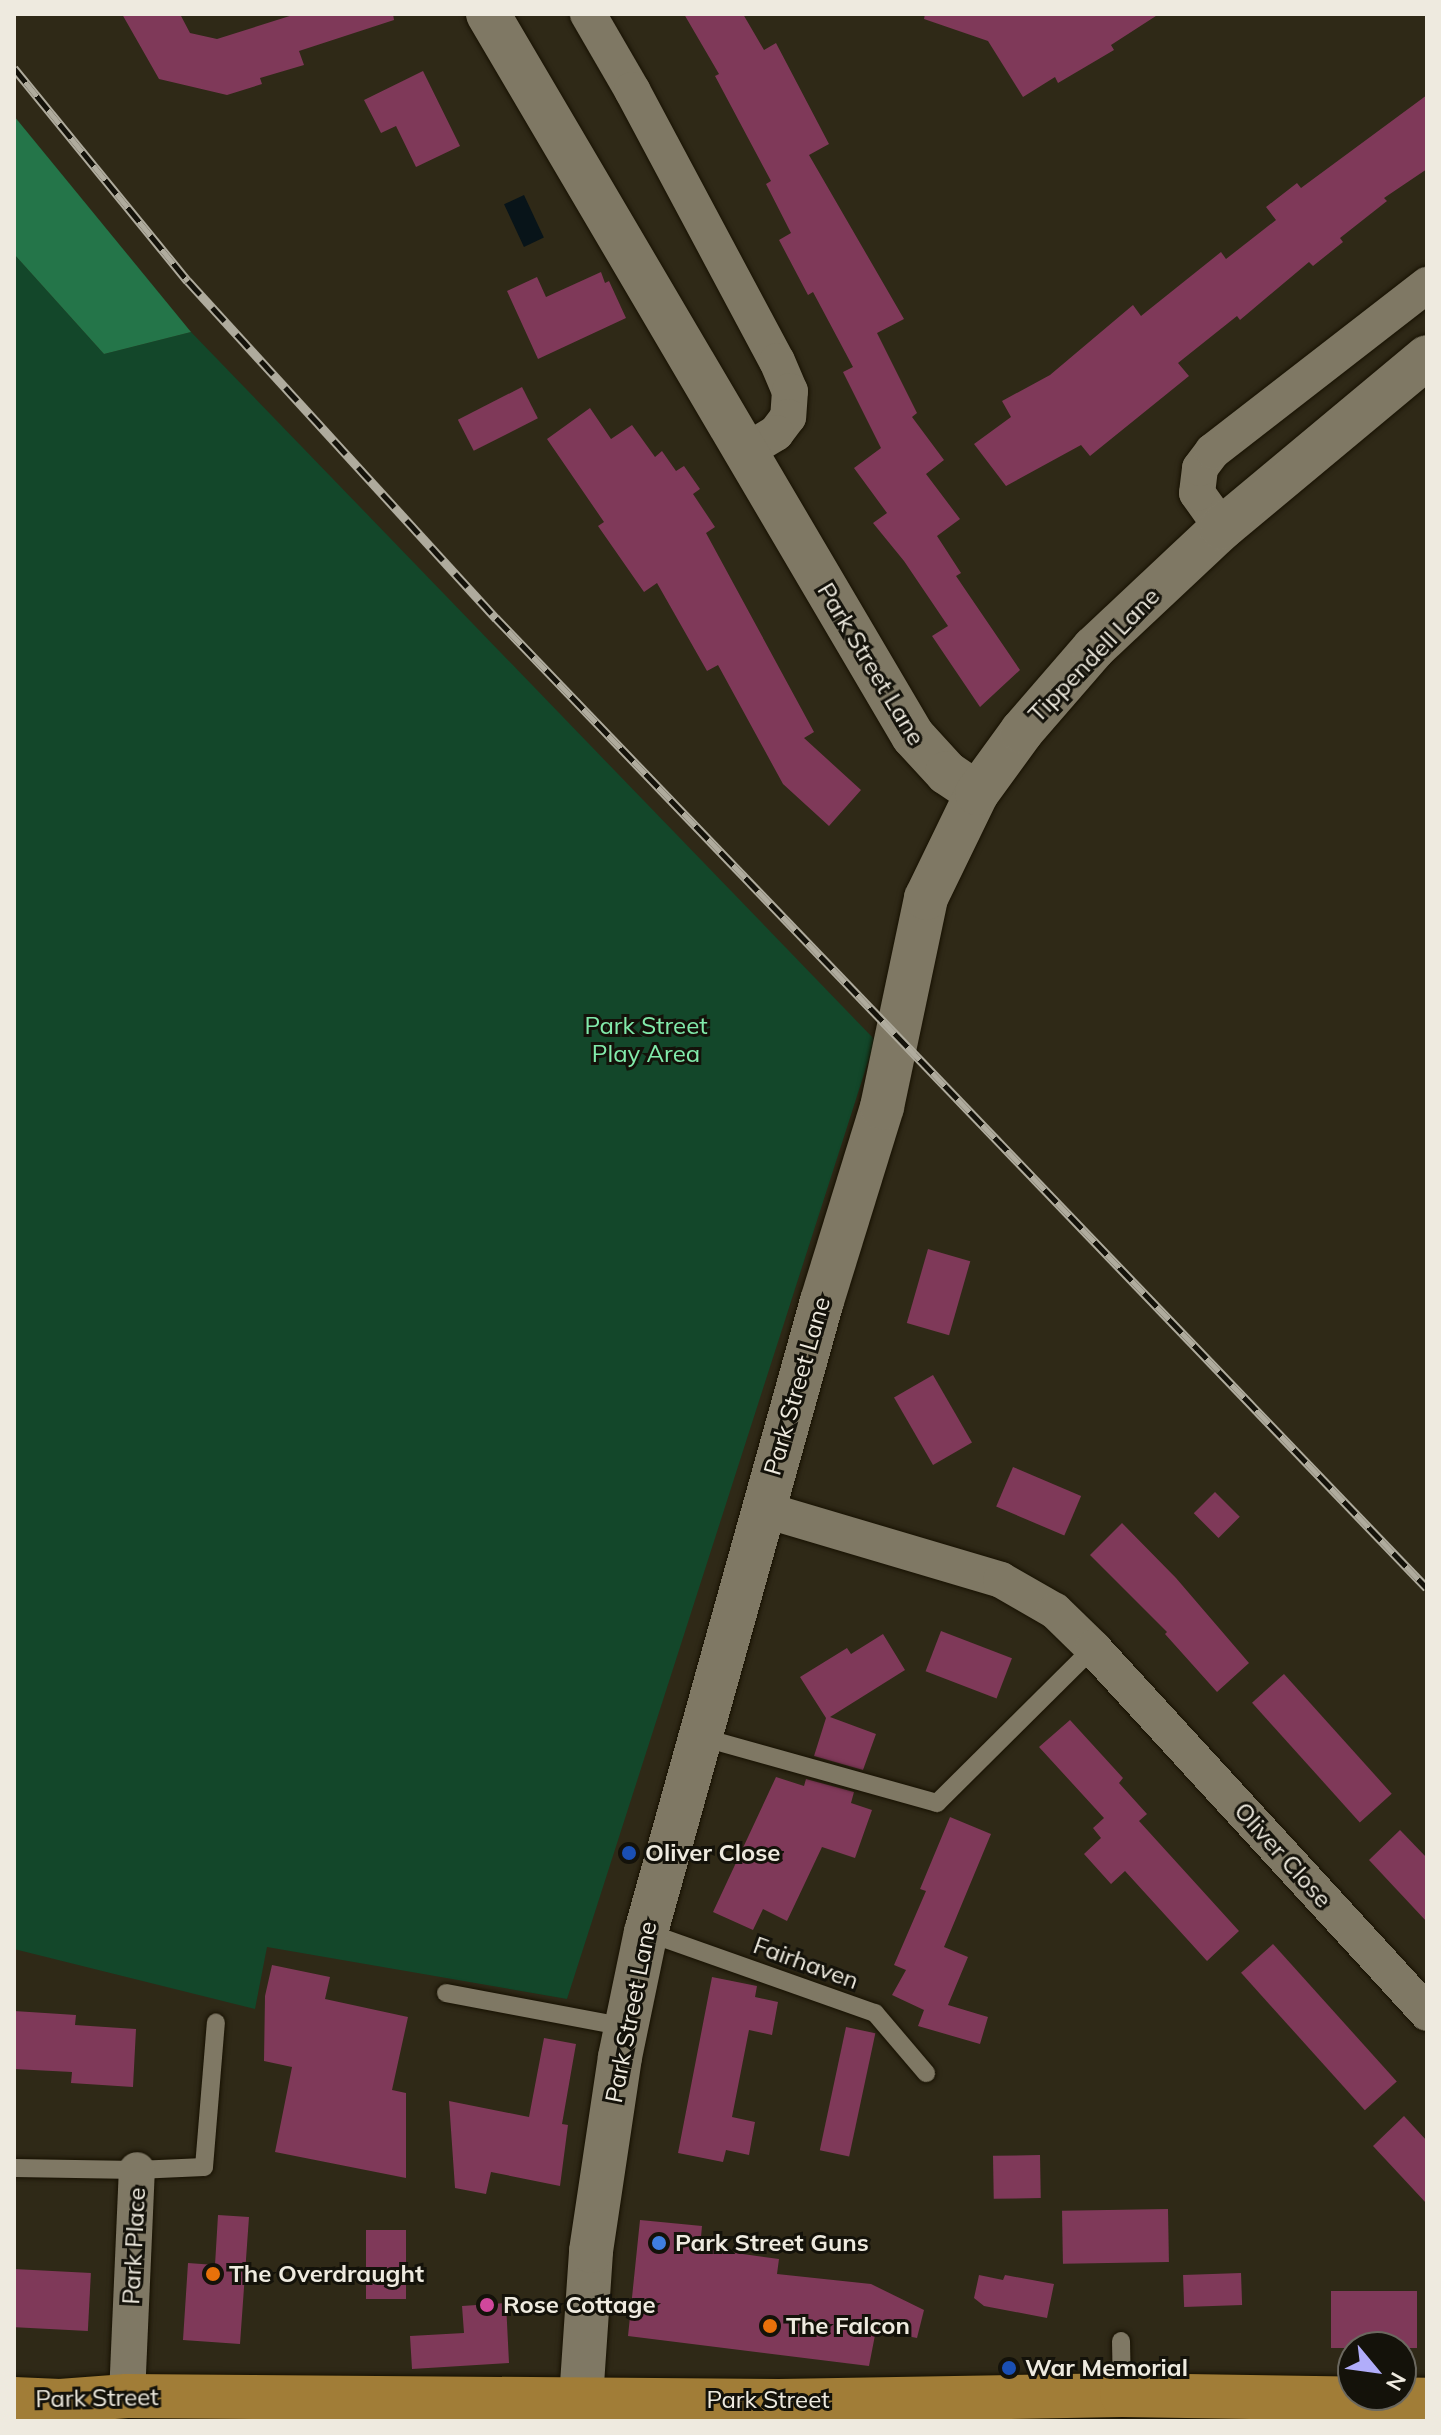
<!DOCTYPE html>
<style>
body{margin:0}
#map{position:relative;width:1441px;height:2435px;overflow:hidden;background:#2f2917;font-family:Mulish,sans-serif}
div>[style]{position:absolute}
.green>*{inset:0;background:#13472a}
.forest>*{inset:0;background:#247549}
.water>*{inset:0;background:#081419;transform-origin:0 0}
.building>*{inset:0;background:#7f3959;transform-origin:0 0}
.roads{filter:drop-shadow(0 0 2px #171102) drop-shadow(0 0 2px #171102)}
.service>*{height:18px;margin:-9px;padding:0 9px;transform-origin:9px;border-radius:9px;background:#7f7864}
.minor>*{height:36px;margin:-18px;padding:0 18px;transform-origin:18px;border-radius:18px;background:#7f7864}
.tertiary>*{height:44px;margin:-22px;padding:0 22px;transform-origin:22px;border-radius:22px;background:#7f7864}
.primary>*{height:44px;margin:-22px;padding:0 22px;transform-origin:22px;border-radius:22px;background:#a17d37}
.rail>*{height:9px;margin-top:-4.5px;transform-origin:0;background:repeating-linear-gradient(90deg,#14120a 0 18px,#afab9d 0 36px);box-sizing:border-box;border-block:2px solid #afab9d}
.dots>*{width:22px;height:22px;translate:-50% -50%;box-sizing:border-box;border:4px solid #14120a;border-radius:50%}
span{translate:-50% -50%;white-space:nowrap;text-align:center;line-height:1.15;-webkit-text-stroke:6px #14120a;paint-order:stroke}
.street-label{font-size:24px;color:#eeeadf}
.park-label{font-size:24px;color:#82ebab}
.poi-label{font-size:24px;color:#eeeadf;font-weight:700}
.left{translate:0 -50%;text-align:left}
.frame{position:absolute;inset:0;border:16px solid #eeeadf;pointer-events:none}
.north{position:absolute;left:1337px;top:2331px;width:80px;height:80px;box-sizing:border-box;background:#14120a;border:2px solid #6b685f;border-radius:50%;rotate:119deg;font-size:22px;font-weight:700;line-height:32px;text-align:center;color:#eeeadf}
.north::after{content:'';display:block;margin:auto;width:28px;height:36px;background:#b1adfa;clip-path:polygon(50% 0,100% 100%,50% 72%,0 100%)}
</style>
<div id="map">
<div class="green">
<div style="clip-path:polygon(14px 254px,104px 354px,191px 332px,875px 1040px,567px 1999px,267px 1947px,255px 2009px,14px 1949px)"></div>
</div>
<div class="forest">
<div style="clip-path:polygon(14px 116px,191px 332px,104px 354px,14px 254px)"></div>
</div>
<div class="water">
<div style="left:524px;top:195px;width:47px;height:22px;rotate:65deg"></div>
</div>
<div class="building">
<div style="clip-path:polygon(122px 14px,180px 14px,190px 33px,217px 39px,296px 14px,393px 14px,394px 20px,299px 51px,304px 65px,260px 78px,262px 84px,227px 95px,159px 79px)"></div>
<div style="clip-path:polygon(684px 14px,743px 14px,764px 50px,776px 43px,829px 144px,809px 155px,904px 319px,877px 333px,917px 413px,912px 417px,944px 460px,926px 474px,960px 519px,937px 536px,961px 573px,956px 576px,1020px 670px,980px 707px,932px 636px,948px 626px,904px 561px,873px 523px,887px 513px,854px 468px,881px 448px,843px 372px,853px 367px,813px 292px,808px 295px,779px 240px,791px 233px,766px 184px,771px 181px,715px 76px,719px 74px)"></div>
<div style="clip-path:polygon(925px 14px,1159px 14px,1111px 45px,1114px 50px,1058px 83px,1055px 77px,1023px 97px,988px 41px,924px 19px)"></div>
<div style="clip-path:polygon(423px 71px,460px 146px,416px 167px,396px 126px,381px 133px,364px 100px)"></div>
<div style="clip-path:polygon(1427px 95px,1427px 169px,1384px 198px,1387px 201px,1340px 238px,1343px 242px,1313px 266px,1309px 262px,1240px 320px,1237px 316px,1178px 363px,1189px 376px,1090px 456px,1081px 445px,1006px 486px,974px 444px,1011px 417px,1002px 401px,1050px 375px,1133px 305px,1141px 316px,1221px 252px,1226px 259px,1276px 220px,1266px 207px,1297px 183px,1301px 188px)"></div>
<div style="clip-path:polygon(601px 272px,605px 283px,609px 281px,626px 318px,538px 359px,507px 291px,537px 277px,546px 297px)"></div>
<div style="left:522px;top:387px;width:35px;height:72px;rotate:63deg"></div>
<div style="clip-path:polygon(590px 408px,611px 439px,632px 425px,655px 457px,662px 451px,676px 471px,684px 466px,700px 489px,693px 494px,715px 527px,706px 533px,814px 732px,804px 738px,861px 790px,829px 826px,783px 784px,718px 665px,707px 671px,657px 583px,644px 592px,598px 526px,604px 522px,547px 439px)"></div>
<div style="left:928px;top:1249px;width:44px;height:77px;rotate:16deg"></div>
<div style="left:933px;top:1375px;width:78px;height:45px;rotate:60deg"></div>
<div style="left:1013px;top:1467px;width:74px;height:43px;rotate:23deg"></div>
<div style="left:1215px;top:1492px;width:35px;height:30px;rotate:45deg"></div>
<div style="clip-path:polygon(1122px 1523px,1176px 1578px,1249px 1663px,1217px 1692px,1165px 1634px,1167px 1632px,1090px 1555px)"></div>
<div style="left:941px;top:1631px;width:76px;height:43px;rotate:21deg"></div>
<div style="clip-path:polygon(883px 1634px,905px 1670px,830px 1717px,876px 1734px,863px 1770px,814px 1756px,826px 1718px,800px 1677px,847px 1648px,851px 1654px)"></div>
<div style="left:1284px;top:1674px;width:161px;height:43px;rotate:48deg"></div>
<div style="clip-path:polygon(1070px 1720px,1123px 1778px,1119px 1783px,1147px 1814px,1139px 1821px,1239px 1931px,1207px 1961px,1125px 1871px,1111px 1884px,1084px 1854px,1101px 1838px,1093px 1828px,1104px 1818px,1039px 1747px)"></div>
<div style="clip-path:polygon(776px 1777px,804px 1786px,806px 1779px,854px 1792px,851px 1803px,872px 1810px,855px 1858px,822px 1847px,787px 1921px,763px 1909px,753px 1930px,713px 1912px)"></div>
<div style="clip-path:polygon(950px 1817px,991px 1834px,944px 1947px,968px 1957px,948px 2005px,988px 2017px,980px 2044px,918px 2026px,924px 2010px,892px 1995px,906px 1970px,894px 1965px,926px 1891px,920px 1889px)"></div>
<div style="clip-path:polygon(1400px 1830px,1427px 1858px,1427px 1922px,1369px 1860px)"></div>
<div style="left:1273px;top:1944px;width:185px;height:43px;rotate:48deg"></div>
<div style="clip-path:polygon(272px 1965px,330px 1977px,325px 1999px,408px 2017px,392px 2090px,406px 2093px,406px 2178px,275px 2152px,292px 2067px,264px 2061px,265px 1996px)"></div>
<div style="clip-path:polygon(712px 1977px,757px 1986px,755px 1997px,778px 2002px,772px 2035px,749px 2030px,732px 2117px,755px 2122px,749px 2155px,726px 2150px,723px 2162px,678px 2153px)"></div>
<div style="clip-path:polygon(14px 2011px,76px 2015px,75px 2025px,136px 2029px,133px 2087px,71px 2083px,72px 2072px,14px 2069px)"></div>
<div style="left:846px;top:2027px;width:30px;height:126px;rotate:12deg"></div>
<div style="clip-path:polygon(544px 2038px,576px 2044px,562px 2124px,568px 2125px,560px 2186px,491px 2172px,486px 2194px,455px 2188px,449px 2101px,529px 2117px)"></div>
<div style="clip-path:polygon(1404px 2116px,1427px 2141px,1427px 2204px,1373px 2146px)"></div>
<div style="left:1040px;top:2155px;width:43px;height:47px;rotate:89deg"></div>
<div style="left:1168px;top:2209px;width:53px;height:106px;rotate:89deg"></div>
<div style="clip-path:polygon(218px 2215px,249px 2217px,240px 2344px,183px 2340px,188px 2263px,215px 2265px)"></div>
<div style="clip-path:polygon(640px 2220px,702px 2226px,700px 2248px,779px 2259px,777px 2274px,871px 2284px,924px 2310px,917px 2338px,876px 2330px,869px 2366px,628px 2336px)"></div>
<div style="left:406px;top:2230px;width:69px;height:40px;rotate:90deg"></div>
<div style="left:14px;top:2269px;width:77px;height:58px;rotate:3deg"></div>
<div style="left:1241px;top:2273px;width:32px;height:58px;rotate:88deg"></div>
<div style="clip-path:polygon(979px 2275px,1003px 2280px,1005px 2275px,1054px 2284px,1047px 2318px,984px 2306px,974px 2298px)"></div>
<div style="left:1331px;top:2291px;width:86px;height:57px"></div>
<div style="clip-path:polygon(506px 2303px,509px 2363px,412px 2369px,410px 2336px,464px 2333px,462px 2306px)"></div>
</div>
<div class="roads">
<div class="service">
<div style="left:701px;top:1737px;width:245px;rotate:15.6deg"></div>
<div style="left:937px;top:1803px;width:220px;rotate:-44.8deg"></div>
<div style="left:646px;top:1932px;width:243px;rotate:19.5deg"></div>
<div style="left:875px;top:2013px;width:79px;rotate:49.6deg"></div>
<div style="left:446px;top:1993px;width:183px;rotate:10.7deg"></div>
<div style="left:14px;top:2168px;width:123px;rotate:0.9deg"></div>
<div style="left:137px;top:2170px;width:67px;rotate:-2.6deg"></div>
<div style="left:204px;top:2167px;width:145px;rotate:-85.3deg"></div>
<div style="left:1121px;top:2341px;width:53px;rotate:88.9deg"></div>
</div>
<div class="minor">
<div style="left:588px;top:14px;width:88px;rotate:59.9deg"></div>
<div style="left:632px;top:90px;width:307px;rotate:61.9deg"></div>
<div style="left:777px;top:361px;width:33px;rotate:67deg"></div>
<div style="left:790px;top:391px;width:26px;rotate:94deg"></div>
<div style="left:788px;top:417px;width:20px;rotate:127deg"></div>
<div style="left:776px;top:433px;width:37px;rotate:149deg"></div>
<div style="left:1222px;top:528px;width:43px;rotate:-125.5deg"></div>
<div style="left:1197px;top:493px;width:25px;rotate:-83deg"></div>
<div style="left:1200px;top:468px;width:21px;rotate:-53deg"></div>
<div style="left:1213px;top:451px;width:271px;rotate:-37.8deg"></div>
<div style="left:762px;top:1509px;width:249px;rotate:16.5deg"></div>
<div style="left:1001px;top:1580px;width:62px;rotate:29.9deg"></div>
<div style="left:1055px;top:1611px;width:53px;rotate:44.2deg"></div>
<div style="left:1093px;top:1648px;width:495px;rotate:47.5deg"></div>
<div style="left:127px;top:2396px;width:226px;rotate:-87.5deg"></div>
</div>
<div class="tertiary">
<div style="left:488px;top:14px;width:838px;rotate:59.52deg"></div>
<div style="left:913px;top:736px;width:50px;rotate:47.4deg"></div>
<div style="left:947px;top:773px;width:36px;rotate:34deg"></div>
<div style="left:581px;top:2399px;width:148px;rotate:-86.1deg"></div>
<div style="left:591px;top:2251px;width:196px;rotate:-81.5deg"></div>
<div style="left:620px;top:2057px;width:128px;rotate:-78.3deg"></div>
<div style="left:646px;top:1932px;width:655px;rotate:-74.42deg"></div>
<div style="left:822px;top:1301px;width:203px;rotate:-72.8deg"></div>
<div style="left:882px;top:1107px;width:214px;rotate:-78.1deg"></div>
<div style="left:926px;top:898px;width:117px;rotate:-64.1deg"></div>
<div style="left:977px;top:793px;width:77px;rotate:-54deg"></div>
<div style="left:1022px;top:731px;width:110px;rotate:-49.1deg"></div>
<div style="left:1094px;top:648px;width:175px;rotate:-43.2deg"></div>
<div style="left:1222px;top:528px;width:267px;rotate:-39.8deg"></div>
</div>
<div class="primary">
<div style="left:14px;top:2399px;width:46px;rotate:2.5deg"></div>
<div style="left:60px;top:2401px;width:67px;rotate:-4.3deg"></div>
<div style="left:127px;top:2396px;width:652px;rotate:0.44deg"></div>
<div style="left:779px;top:2401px;width:343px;rotate:-1deg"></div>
<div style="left:1122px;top:2395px;width:305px;rotate:0.9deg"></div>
</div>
</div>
<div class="rail">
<div style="left:14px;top:68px;width:275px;rotate:50.8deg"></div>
<div style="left:188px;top:281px;width:457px;rotate:47.6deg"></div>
<div style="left:496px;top:618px;width:1344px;rotate:46.18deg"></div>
</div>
<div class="dots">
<div style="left:629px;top:1853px;background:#1a4fb4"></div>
<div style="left:659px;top:2243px;background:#3f7fe0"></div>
<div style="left:213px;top:2274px;background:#e8710a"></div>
<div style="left:487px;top:2305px;background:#d1479c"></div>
<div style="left:770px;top:2326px;background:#e8710a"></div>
<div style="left:1009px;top:2368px;background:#1a4fb4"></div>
</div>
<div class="street-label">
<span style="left:1094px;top:655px;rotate:-46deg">Tippendell Lane</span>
<span style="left:871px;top:664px;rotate:59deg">Park Street Lane</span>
<span style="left:797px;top:1386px;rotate:-74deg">Park Street Lane</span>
<span style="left:1283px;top:1855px;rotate:48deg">Oliver Close</span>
<span style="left:806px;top:1963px;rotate:20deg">Fairhaven</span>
<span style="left:631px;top:2012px;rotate:-79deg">Park Street Lane</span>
<span style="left:134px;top:2246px;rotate:-87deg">Park Place</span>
<span style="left:97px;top:2398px;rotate:-1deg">Park Street</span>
<span style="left:768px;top:2400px">Park Street</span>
</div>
<div class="park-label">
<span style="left:646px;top:1040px">Park Street<br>Play Area</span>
</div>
<div class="poi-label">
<span class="left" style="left:645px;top:1853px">Oliver Close</span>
<span class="left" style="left:675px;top:2243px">Park Street Guns</span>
<span class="left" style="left:229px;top:2274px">The Overdraught</span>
<span class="left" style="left:503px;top:2305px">Rose Cottage</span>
<span class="left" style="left:786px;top:2326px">The Falcon</span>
<span class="left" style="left:1025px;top:2368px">War Memorial</span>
</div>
<div class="frame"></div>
<div class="north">N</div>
</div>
